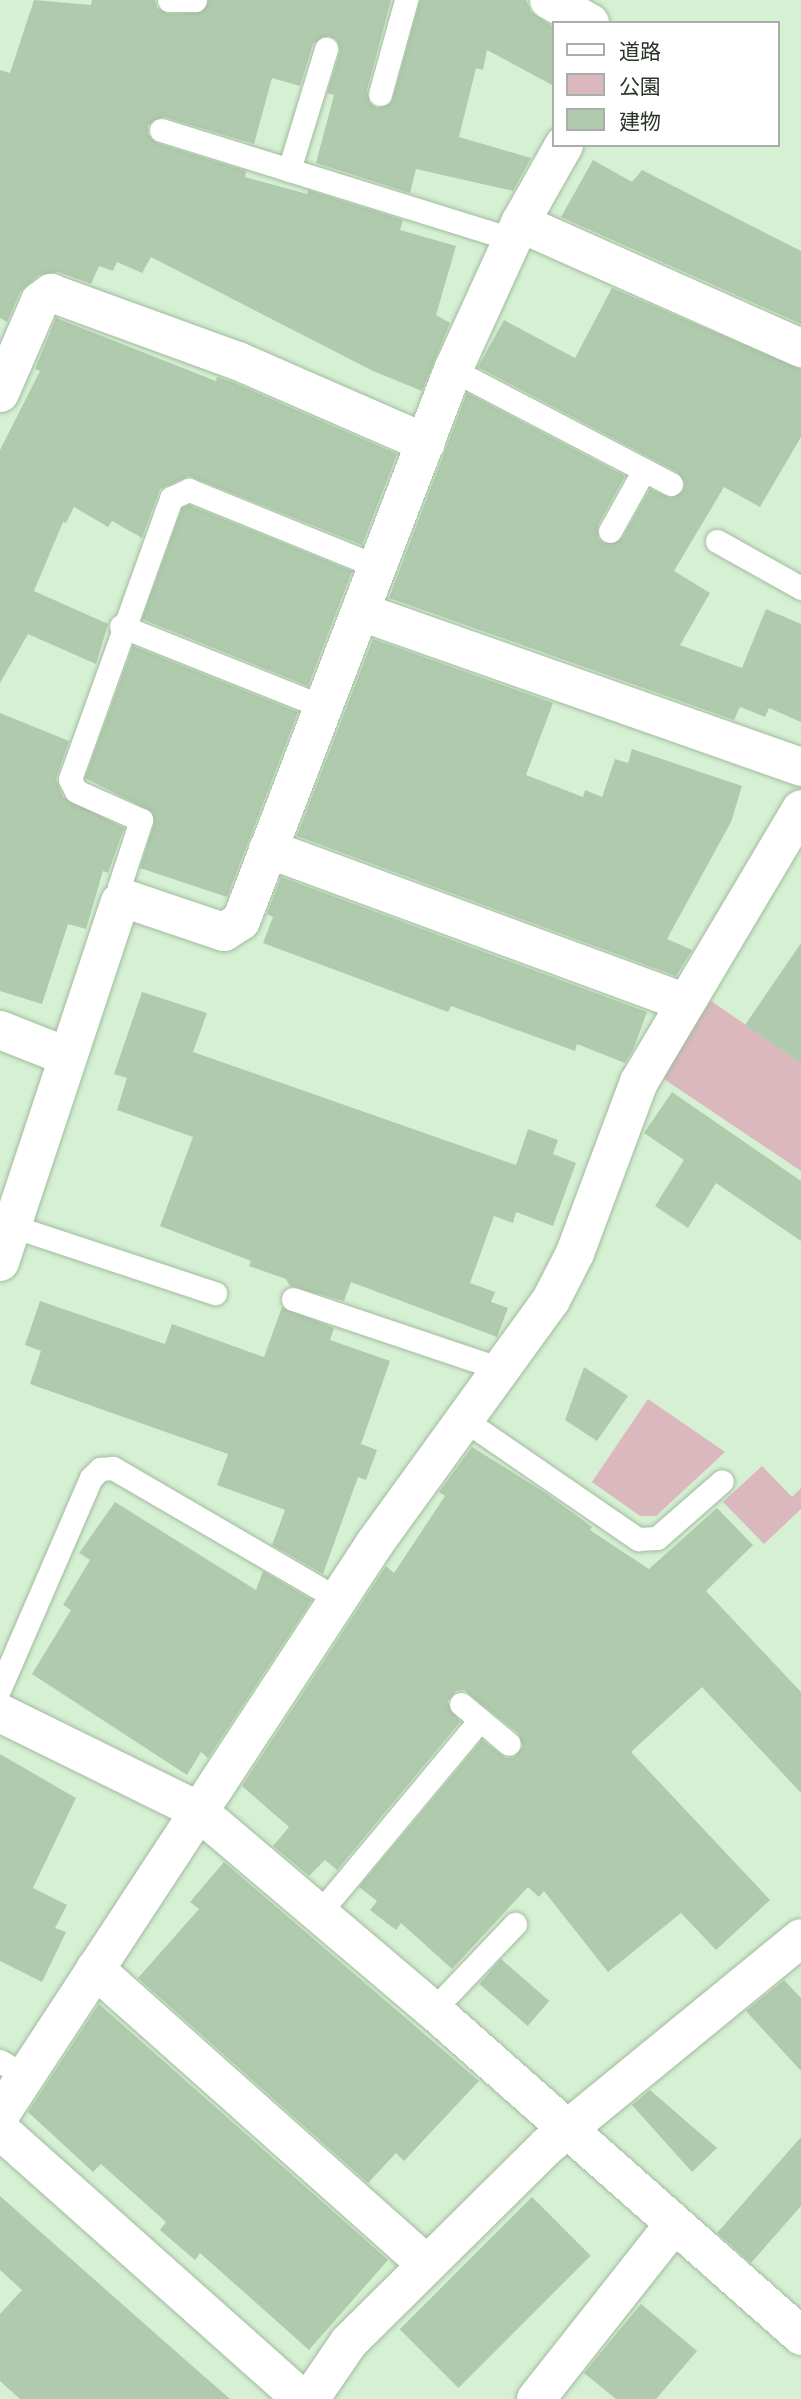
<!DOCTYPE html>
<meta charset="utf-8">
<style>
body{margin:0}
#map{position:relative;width:801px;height:2399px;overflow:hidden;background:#d6f0d4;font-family:Montserrat,"Noto Sans JP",sans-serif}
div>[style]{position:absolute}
.green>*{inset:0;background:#dab8bd}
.building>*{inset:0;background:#b0caad;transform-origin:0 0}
.roads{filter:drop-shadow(0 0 2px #a2bb9f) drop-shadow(0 0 2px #a2bb9f)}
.service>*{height:23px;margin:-11.5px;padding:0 11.5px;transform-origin:11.5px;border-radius:11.5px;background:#fff}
.minor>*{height:38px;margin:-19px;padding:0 19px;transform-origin:19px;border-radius:19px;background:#fff}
span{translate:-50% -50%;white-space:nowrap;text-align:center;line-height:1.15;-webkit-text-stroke:5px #fff;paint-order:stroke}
.legend{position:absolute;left:552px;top:21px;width:228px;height:126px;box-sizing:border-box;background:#fff;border:2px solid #aaaeaa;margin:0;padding:9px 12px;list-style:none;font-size:21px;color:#2b352a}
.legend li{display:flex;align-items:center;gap:14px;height:35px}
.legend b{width:35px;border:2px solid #aaaeaa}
</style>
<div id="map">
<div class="green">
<div style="clip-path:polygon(711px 1001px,801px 1063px,801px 1171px,658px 1075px)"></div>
<div style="clip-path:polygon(648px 1399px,725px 1452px,656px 1516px,640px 1516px,592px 1482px)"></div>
<div style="clip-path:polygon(762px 1466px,792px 1497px,801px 1488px,801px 1509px,764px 1544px,723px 1502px)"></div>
</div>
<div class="building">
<div style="clip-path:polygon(34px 0,91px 5px,92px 0,155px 0,157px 8px,169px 14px,201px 12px,209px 0,391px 0,367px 90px,370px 103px,377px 108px,389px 104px,393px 98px,420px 0,526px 0,531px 12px,554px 28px,554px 86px,487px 50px,483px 70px,476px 68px,459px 137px,531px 158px,513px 191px,416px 169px,410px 193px,316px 163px,334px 95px,327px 93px,340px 52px,337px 40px,329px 36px,313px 44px,300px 86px,272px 78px,254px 144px,164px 117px,148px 125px,148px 134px,157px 143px,246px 171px,245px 177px,307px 194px,308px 190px,403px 220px,400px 230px,456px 246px,436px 315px,450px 323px,422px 391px,373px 371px,151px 257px,142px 273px,117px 262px,113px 271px,99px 266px,91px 284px,58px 272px,39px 275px,20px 292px,7px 322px,0 318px,0 70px,10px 73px)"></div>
<div style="clip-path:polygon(593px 160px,632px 182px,642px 170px,801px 251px,801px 324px,561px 217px)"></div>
<div style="clip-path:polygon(612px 288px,801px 369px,801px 437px,760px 507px,724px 487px,674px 571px,710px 593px,680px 645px,742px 668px,766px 609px,801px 624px,801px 722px,769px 708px,765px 717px,740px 707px,734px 720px,389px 598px,467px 393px,625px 476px,598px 525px,598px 538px,604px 543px,622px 538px,650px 489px,671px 498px,683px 491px,685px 483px,677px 472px,478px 367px,504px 320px,575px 358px)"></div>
<div style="clip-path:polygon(56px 318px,216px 381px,217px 377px,230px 381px,397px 454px,362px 545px,189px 476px,160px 489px,142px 538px,112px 521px,108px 527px,74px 507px,66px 523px,63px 522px,34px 591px,108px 624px,96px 664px,28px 634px,0 683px,0 450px,40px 371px,35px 369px)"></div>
<div style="clip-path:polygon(189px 505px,352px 571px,308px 686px,142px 619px,182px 508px)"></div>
<div style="clip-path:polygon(373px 639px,553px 703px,526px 775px,583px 797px,585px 790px,602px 797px,615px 759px,628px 763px,632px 749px,742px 786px,731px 822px,667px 939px,692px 950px,676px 976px,297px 836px)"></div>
<div style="clip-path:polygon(133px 646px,298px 712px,227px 897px,140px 868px,154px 824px,152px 812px,85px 778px)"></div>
<div style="clip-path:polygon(0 713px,69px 741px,56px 779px,63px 797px,124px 828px,108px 873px,103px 871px,86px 929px,68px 924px,42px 1004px,0 991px)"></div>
<div style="clip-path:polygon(281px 877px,647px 1012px,633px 1050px,625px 1063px,577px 1044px,575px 1051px,451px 1006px,448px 1012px,263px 943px,273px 917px,267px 914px)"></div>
<div style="clip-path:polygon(801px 943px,801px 1063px,745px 1025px)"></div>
<div style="clip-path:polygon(142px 992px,207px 1013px,193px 1052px,516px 1165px,528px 1129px,558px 1140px,553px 1154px,576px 1163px,553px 1226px,516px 1212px,513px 1223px,494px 1216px,470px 1283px,495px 1292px,491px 1302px,508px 1308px,497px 1337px,351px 1282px,344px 1301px,290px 1286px,286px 1279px,249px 1266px,251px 1261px,160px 1226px,193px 1137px,117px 1110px,127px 1078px,114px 1074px)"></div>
<div style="clip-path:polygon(672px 1092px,801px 1181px,801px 1241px,716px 1183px,688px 1228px,655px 1206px,684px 1160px,644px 1133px)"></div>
<div style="clip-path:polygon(40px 1301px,165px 1344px,172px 1324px,264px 1357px,282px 1307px,334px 1328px,330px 1340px,390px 1361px,361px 1444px,377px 1450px,366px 1480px,358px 1477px,323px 1574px,272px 1545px,285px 1510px,217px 1485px,228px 1454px,30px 1384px,41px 1351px,25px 1345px)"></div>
<div style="clip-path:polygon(584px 1367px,628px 1396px,597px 1441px,565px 1420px)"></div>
<div style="clip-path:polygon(472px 1447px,547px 1494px,592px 1527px,590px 1530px,649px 1569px,717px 1508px,753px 1545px,706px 1591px,801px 1692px,801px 1793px,702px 1687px,631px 1752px,770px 1900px,716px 1950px,681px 1913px,608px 1972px,544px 1891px,539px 1897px,528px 1887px,452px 1969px,401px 1923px,396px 1930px,370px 1910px,377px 1901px,359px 1887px,482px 1740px,506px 1758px,514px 1757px,523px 1747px,518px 1733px,464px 1690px,456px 1691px,447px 1702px,460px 1722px,337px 1870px,325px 1860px,309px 1876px,273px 1846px,289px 1827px,242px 1786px,386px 1566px,394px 1573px,445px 1496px,439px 1492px)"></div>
<div style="clip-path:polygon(115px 1502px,256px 1590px,263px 1571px,312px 1600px,208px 1758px,201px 1752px,187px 1775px,32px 1674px,71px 1610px,63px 1605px,90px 1560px,79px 1553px)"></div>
<div style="clip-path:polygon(0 1754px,76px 1798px,33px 1888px,67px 1905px,55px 1928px,66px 1932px,42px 1982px,0 1961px)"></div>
<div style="clip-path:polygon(224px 1862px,479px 2081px,404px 2161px,396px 2153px,368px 2183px,138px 1978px,199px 1909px,190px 1902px)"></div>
<div style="left:501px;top:1959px;width:64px;height:33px;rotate:41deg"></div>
<div style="clip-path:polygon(784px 1980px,801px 1998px,801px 2071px,746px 2011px)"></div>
<div style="clip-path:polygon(99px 2004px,388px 2260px,309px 2350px,200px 2253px,195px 2260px,160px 2230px,166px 2222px,101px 2164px,93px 2172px,28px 2112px)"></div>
<div style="clip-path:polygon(650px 2090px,717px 2148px,692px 2172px,632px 2105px)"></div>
<div style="clip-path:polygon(801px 2137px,801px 2206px,751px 2263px,717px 2233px)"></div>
<div style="clip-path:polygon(0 2196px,165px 2342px,230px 2399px,20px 2399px,0 2381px,0 2314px,22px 2290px,0 2270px)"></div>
<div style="left:532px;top:2197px;width:83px;height:187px;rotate:45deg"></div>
<div style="clip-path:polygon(641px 2304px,697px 2351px,656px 2399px,616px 2399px,584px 2373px)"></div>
</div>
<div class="roads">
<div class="service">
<div style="left:169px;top:0;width:26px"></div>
<div style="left:380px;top:94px;width:98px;rotate:-74.5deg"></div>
<div style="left:161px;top:130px;width:368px;rotate:17.3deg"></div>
<div style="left:289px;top:170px;width:127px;rotate:-73deg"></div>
<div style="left:453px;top:370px;width:246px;rotate:27.6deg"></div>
<div style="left:610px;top:531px;width:70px;rotate:-60.9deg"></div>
<div style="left:717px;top:541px;width:96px;rotate:29.2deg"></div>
<div style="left:121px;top:626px;width:215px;rotate:21.8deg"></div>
<div style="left:120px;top:902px;width:15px;rotate:-94deg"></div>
<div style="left:119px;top:887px;width:71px;rotate:-71.8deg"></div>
<div style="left:141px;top:820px;width:71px;rotate:-156deg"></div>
<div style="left:76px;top:791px;width:13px;rotate:-117deg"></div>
<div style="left:70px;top:779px;width:299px;rotate:-70.2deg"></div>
<div style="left:171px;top:498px;width:20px;rotate:-24deg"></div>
<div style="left:189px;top:490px;width:202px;rotate:22.1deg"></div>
<div style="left:12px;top:1226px;width:214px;rotate:18.3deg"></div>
<div style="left:293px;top:1299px;width:223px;rotate:18.6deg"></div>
<div style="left:466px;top:1421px;width:209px;rotate:34.5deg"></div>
<div style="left:638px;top:1539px;width:19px;rotate:-3deg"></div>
<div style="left:657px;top:1538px;width:86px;rotate:-41.2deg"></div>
<div style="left:0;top:1688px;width:229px;rotate:-66.6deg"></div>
<div style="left:91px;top:1478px;width:13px;rotate:-45deg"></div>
<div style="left:100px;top:1469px;width:13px;rotate:-4deg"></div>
<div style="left:113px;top:1468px;width:260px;rotate:30.2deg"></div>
<div style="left:461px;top:1704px;width:62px;rotate:39.8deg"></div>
<div style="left:320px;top:1912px;width:250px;rotate:-50.2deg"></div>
<div style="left:433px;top:2010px;width:119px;rotate:-46.4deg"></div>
<div style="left:0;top:2061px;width:29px;rotate:31deg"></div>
</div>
<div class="minor">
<div style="left:549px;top:0;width:47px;rotate:29.3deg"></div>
<div style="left:520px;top:223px;width:308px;rotate:24deg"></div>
<div style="left:0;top:393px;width:100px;rotate:-66.5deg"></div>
<div style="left:40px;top:301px;width:14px;rotate:-36deg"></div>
<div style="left:51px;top:293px;width:199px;rotate:20deg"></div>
<div style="left:238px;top:361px;width:205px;rotate:23.6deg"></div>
<div style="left:361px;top:612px;width:467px;rotate:19.4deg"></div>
<div style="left:268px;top:849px;width:445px;rotate:20.2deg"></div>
<div style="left:0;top:1030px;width:71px;rotate:21.5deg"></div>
<div style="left:0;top:1262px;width:379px;rotate:-71.6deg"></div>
<div style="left:120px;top:902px;width:9px;rotate:-13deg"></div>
<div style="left:129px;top:900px;width:100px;rotate:18.6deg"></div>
<div style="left:224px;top:932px;width:20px;rotate:-33deg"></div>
<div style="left:241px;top:921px;width:590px;rotate:-68.96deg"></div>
<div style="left:453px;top:370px;width:162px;rotate:-65.5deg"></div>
<div style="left:520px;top:223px;width:90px;rotate:-60.6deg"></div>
<div style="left:0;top:1713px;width:220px;rotate:26.2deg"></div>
<div style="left:197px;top:1810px;width:309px;rotate:40.3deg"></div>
<div style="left:433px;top:2010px;width:492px;rotate:41.5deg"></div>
<div style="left:95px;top:1969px;width:442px;rotate:41.7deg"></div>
<div style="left:0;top:2115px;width:684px;rotate:-56.75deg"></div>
<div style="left:375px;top:1543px;width:300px;rotate:-54.1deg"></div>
<div style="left:551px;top:1300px;width:53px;rotate:-62.9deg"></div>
<div style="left:575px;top:1253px;width:183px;rotate:-69.5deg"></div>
<div style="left:639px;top:1082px;width:317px;rotate:-59.3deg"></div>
<div style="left:0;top:2130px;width:404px;rotate:41.7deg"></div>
<div style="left:310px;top:2399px;width:69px;rotate:-55.6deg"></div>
<div style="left:349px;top:2342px;width:279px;rotate:-44.7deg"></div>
<div style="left:547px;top:2146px;width:328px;rotate:-39.3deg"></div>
<div style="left:536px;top:2399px;width:223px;rotate:-51.7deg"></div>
</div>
</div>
<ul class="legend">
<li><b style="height:9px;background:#fff"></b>道路</li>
<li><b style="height:19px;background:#dab8bd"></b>公園</li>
<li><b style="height:19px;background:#b0caad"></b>建物</li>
</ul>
</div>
